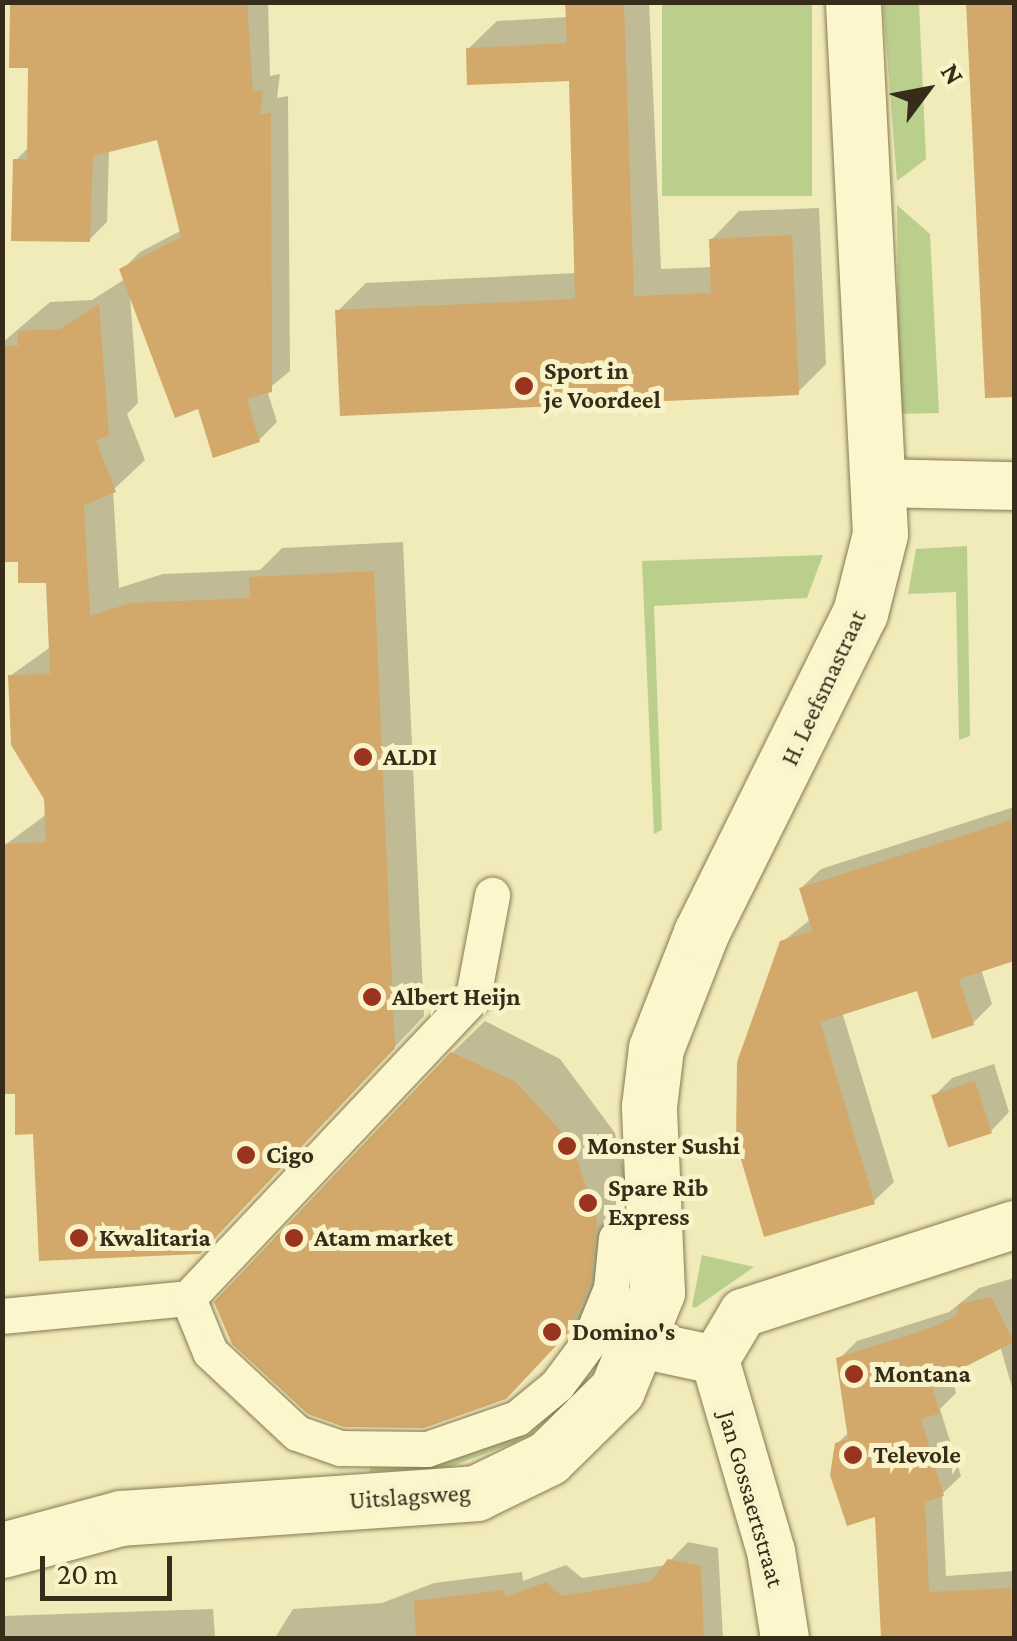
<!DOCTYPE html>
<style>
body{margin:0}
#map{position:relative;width:1017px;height:1641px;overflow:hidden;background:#f1eab9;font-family:"Crimson Pro",serif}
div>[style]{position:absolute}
.green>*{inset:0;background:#bbcf8d;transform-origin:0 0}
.shadow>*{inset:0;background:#0003}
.building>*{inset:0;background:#d2a96b;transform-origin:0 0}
.roads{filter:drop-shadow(0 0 2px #887953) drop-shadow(0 0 2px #887953)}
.pedestrian>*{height:35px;margin:-17.5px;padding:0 17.5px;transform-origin:17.5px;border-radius:17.5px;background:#fbf6cc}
.minor>*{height:48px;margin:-24px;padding:0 24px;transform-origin:24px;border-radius:24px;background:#fbf6cc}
.tertiary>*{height:55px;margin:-27.5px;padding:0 27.5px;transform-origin:27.5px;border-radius:27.5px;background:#fbf6cc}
.dots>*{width:28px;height:28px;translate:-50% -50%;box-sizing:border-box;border:5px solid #f8f3c9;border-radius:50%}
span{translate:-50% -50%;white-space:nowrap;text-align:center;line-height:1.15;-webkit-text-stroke:10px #f8f3c9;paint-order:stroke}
.poi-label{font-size:25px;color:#362c19;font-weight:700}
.left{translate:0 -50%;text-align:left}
.street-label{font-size:25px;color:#362c19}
.frame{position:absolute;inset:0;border:5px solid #362c19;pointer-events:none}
.north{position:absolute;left:877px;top:40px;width:100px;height:100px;-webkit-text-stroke:8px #f8f3c9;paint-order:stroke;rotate:58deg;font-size:28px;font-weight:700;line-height:40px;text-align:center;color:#362c19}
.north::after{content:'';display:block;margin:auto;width:35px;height:45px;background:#362c19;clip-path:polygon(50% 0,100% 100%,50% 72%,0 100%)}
.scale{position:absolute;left:40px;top:1556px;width:132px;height:45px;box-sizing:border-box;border:5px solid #362c19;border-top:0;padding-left:12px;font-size:30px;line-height:35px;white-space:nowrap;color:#362c19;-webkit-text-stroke:8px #f8f3c9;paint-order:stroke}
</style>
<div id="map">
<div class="green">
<div style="left:662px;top:3px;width:150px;height:193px"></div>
<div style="clip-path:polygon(883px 3px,919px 3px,926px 159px,897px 181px)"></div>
<div style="clip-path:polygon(897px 205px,930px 234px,939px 413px,899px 414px)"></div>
<div style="clip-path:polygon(967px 546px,970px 736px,959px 740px,956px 592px,908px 594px,916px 549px)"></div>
<div style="clip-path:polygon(823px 555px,807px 598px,654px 606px,662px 830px,654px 834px,642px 561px)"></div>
<div style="clip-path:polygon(702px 1255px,754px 1267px,695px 1308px,692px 1306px)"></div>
<div style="clip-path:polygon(610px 1343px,562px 1408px,514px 1443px,450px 1467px,370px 1472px,370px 1462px,446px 1460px,508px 1436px)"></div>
</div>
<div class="shadow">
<div style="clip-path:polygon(13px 2px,268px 2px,270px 76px,280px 74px,277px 98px,288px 96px,290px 371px,267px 390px,277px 422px,259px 440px,200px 406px,130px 296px,138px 403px,127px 414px,145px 460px,113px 490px,119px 588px,163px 574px,260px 570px,282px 548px,403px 542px,424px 1016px,230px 1221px,35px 1132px,5px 845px,47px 814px,46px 798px,10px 676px,52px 646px,48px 581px,20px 560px,2px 559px,2px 343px,50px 302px,92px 300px,125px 279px,122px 270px,140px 252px,182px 230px,159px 137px,109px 149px,107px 222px,89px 240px,16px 160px,30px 146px,31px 66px)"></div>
<div style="clip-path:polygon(567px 2px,649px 2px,661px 269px,713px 267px,711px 240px,739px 211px,819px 208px,826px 364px,798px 392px,338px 311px,366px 283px,577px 273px,572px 78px,468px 49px,497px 21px,568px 17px)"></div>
<div style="clip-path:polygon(969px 2px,1014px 2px,1014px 383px,987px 385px)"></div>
<div style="clip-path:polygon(1014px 807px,1014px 958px,981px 969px,992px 1004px,973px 1023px,919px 988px,842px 1012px,894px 1182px,874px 1201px,782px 942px,811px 919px,801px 888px,821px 869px)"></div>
<div style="clip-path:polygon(485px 1021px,560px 1059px,615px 1133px,629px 1193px,602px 1296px,539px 1363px,452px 1053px)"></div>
<div style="clip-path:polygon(994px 1064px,1009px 1112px,991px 1131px,934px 1096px,952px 1078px)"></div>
<div style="clip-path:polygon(1014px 1278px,1014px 1394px,1000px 1346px,950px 1372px,956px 1393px,940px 1409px,961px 1476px,942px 1494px,946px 1576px,1014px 1571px,1014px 1638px,884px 1638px,878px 1514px,837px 1444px,849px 1432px,839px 1359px,857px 1341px,949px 1312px,979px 1288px)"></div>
<div style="clip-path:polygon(688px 1542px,718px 1548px,723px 1638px,275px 1638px,293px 1609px,382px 1603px,434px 1583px,522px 1572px,523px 1581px,566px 1565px,582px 1578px,666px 1565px)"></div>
<div style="clip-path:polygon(213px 1609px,215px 1638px,2px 1638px,2px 1616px)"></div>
</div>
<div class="building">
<div style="clip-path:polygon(10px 2px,247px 2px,253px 92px,263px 90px,260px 115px,271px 112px,272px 392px,247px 399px,260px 442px,213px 458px,198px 409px,175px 418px,119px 269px,181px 237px,157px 140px,93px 156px,90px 242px,11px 241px,13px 159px,27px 159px,28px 68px,9px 68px)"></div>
<div style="clip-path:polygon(565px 2px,624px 2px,634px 296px,711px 293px,709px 239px,792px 235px,799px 395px,340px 416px,335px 310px,575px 299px,569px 81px,467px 85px,466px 48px,567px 43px)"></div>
<div style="clip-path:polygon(966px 2px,1014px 2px,1014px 397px,985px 398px)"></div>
<div style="clip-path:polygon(99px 304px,109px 435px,96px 441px,116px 492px,84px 505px,90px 616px,131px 603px,250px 598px,249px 577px,374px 571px,395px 1048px,200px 1254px,39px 1261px,33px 1134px,15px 1135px,15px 1094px,2px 1094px,3px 844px,46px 842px,44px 799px,11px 745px,8px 675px,50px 674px,46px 583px,18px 583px,18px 562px,2px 562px,2px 346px,18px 346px,18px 331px,60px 329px)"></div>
<div style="clip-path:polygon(1014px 819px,1014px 961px,959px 979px,974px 1025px,932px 1039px,917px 991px,820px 1022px,875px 1204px,764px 1237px,736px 1143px,737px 1062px,780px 941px,812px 931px,799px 888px)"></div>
<div style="clip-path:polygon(451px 1052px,516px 1082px,571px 1142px,597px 1219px,590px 1283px,570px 1331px,506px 1399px,424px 1428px,344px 1427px,308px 1414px,232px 1344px,214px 1302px)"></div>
<div style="left:975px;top:1081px;width:55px;height:46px;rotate:72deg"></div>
<div style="clip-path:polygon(991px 1297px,1014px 1342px,931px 1384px,940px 1413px,921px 1419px,944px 1496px,925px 1502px,929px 1592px,1011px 1588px,1013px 1638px,881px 1638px,875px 1517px,847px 1526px,830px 1475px,835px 1443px,848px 1439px,836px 1358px,928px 1329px,956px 1316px,959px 1304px)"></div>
<div style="clip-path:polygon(668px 1559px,701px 1566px,704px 1638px,416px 1638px,414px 1601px,504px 1590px,505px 1597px,546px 1582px,562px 1596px,651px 1581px)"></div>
</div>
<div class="roads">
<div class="pedestrian">
<div style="left:188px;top:1298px;width:58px;rotate:67.8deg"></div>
<div style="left:210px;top:1352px;width:119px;rotate:43deg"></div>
<div style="left:297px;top:1433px;width:46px;rotate:19.2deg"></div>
<div style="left:340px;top:1448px;width:87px;rotate:0.7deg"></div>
<div style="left:427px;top:1449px;width:95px;rotate:-19deg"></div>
<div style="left:517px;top:1418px;width:52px;rotate:-39.5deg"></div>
<div style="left:557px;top:1385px;width:54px;rotate:-53.3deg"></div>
<div style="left:589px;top:1342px;width:58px;rotate:-67.8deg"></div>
<div style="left:611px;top:1288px;width:50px;rotate:-84.3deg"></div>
<div style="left:2px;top:1316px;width:187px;rotate:-5.5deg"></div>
<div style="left:188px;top:1298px;width:415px;rotate:-46.6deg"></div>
<div style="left:473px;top:997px;width:104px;rotate:-79.4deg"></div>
</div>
<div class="minor">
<div style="left:878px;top:483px;width:136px;rotate:1.3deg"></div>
<div style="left:641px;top:1344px;width:76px;rotate:12.2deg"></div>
<div style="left:715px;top:1360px;width:55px;rotate:-59.2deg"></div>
<div style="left:743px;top:1313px;width:285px;rotate:-18deg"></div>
<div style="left:715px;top:1360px;width:199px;rotate:73.7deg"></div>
<div style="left:771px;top:1551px;width:88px;rotate:80.9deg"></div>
</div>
<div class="tertiary">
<div style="left:2px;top:1550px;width:123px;rotate:-15.1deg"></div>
<div style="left:121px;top:1518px;width:356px;rotate:-4deg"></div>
<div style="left:476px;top:1493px;width:80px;rotate:-25.9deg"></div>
<div style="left:548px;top:1458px;width:97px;rotate:-44.6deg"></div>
<div style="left:617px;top:1390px;width:106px;rotate:-67.8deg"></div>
<div style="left:657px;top:1292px;width:186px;rotate:-92.5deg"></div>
<div style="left:649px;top:1106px;width:58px;rotate:-83.1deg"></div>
<div style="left:656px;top:1048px;width:123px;rotate:-68.6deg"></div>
<div style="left:701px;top:933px;width:357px;rotate:-63.6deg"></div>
<div style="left:860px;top:613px;width:81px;rotate:-75.8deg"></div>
<div style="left:880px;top:534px;width:533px;rotate:-92.91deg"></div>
</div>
</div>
<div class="dots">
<div style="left:524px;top:386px;background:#9b341e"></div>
<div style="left:363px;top:757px;background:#9b341e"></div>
<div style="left:372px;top:997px;background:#9b341e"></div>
<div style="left:567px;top:1146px;background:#9b341e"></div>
<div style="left:246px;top:1155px;background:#9b341e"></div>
<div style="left:588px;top:1203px;background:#9b341e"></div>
<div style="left:79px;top:1238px;background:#9b341e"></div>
<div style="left:294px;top:1238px;background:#9b341e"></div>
<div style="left:552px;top:1332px;background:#9b341e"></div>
<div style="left:854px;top:1374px;background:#9b341e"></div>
<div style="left:853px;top:1455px;background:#9b341e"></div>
</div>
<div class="poi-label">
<span class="left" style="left:544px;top:386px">Sport in<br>je Voordeel</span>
<span class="left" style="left:383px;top:757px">ALDI</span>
<span class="left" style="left:392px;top:997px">Albert Heijn</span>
<span class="left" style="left:587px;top:1146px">Monster Sushi</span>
<span class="left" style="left:266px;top:1155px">Cigo</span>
<span class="left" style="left:608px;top:1203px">Spare Rib<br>Express</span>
<span class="left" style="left:99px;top:1238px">Kwalitaria</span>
<span class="left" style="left:314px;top:1238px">Atam market</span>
<span class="left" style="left:572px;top:1332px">Domino's</span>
<span class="left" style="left:874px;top:1374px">Montana</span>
<span class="left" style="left:873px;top:1455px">Televole</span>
</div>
<div class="street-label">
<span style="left:824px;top:688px;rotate:-65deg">H. Leefsmastraat</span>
<span style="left:410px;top:1497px;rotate:-4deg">Uitslagsweg</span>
<span style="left:751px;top:1499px;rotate:74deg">Jan Gossaertstraat</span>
</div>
<div class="frame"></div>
<div class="north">N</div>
<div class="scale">20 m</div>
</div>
